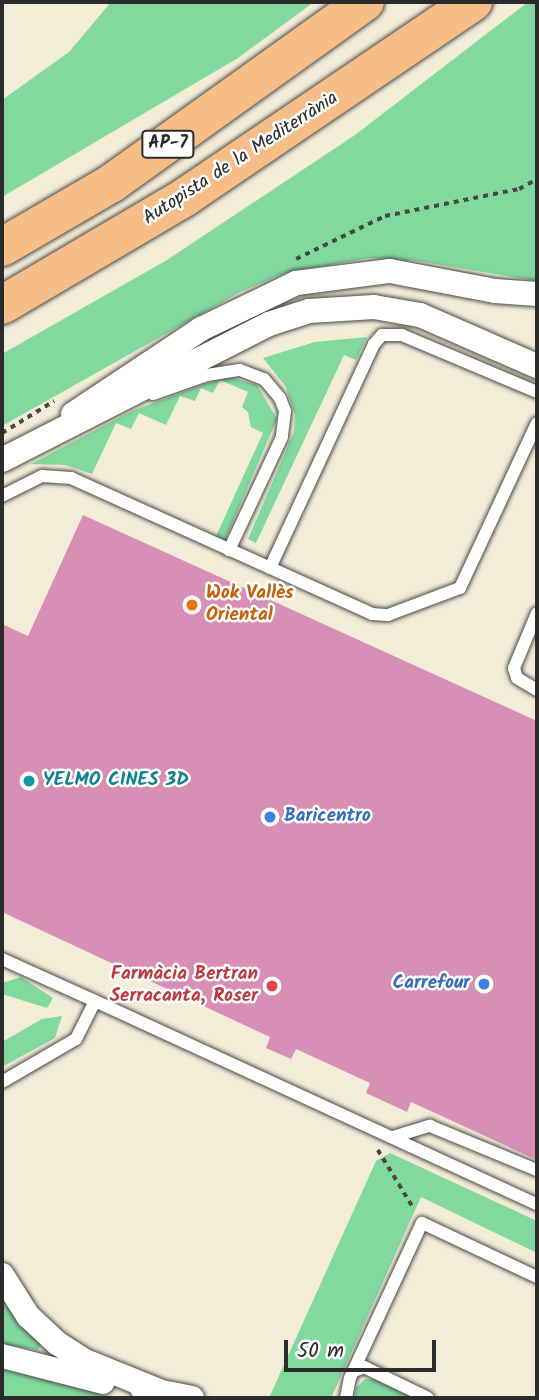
<!DOCTYPE html>
<html>
<head>
<meta charset="utf-8">
<style>
	body { margin:0 }
	#map { position:relative; width:539px; height:1400px; overflow:hidden; background:#f3edd8; font-family:Kalam,sans-serif }
	div>[style] { position:absolute }
	[style*='--x'] { left:calc(var(--x)*1px); top:calc(var(--y)*1px); width:calc(var(--w)*1px); rotate:calc(var(--a)*1deg) }
	.green>* { inset:0; background:#81d99e }
	.building>* { inset:0; background:#d88fb5 }
	.path>* { height:3.5px; margin-top:-1.75px; transform-origin:0; background:repeating-linear-gradient(90deg,#494845 0 5px,transparent 0 10px) }
	.roads { filter:drop-shadow(0 0 2px #494845) drop-shadow(0 0 2px #494845) }
	.service>* { height:12px; margin:-6px; padding:0 6px; transform-origin:6px; border-radius:6px; background:#fff }
	.minor>* { height:24px; margin:-12px; padding:0 12px; transform-origin:12px; border-radius:12px; background:#fff }
	.motorway>* { height:38px; margin:-19px; padding:0 19px; transform-origin:19px; border-radius:19px; background:#f6be86 }
	.dots>* { width:19px; height:19px; translate:-50% -50%; box-sizing:border-box; border:4px solid #fff; border-radius:50% }
	span { translate:-50% -50%; white-space:nowrap; text-align:center; line-height:1.15; -webkit-text-stroke:5px #fff; paint-order:stroke }
	.shield-label span { padding:2px 5px; background:#fff; border:2px solid; border-radius:5px; -webkit-text-stroke-width:0 }
	.shield-label { font-size:18px; color:#2b2b2b; font-weight:700 }
	.street-label { font-size:19px; color:#2b2b2b }
	.food-label { font-size:19px; color:#c56008; font-weight:700 }
	.left { translate:0 -50%; text-align:left }
	.culture-label { font-size:19px; color:#0d838f; font-weight:700 }
	.shop-label { font-size:19px; color:#366cbe; font-weight:700 }
	.right { translate:-100% -50%; text-align:right }
	.health-label { font-size:19px; color:#be3a42; font-weight:700 }
	.frame { position:absolute; inset:0; border:4px solid #2b2b2b; pointer-events:none }
	.scale { position:absolute; left:284px; top:1340px; width:152px; height:32px; box-sizing:border-box; border:4px solid #2b2b2b; border-top:0; padding-left:9px; font-size:21px; line-height:24px; white-space:nowrap; color:#2b2b2b; -webkit-text-stroke:5px #fff; paint-order:stroke }
</style>
</head>
<body>
<div id="map">
	<div class="green">
		<i style="clip-path:polygon(111px 2px,314px 2px,238px 58px,2px 197px,2px 100px,69px 52px)"></i>
		<i style="clip-path:polygon(528px 2px,537px 2px,537px 281px,418px 261px,369px 258px,285px 273px,240px 292px,2px 426px,2px 354px,167px 260px,355px 135px)"></i>
		<i style="clip-path:polygon(367px 337px,356px 360px,344px 355px,256px 543px,248px 539px,294px 432px,295px 415px,286px 387px,263px 358px,315px 342px)"></i>
		<i style="clip-path:polygon(230px 377px,257px 385px,277px 419px,225px 540px,216px 536px,263px 433px,251px 427px,248px 412px,242px 407px,248px 392px,220px 380px,213px 393px,201px 388px,195px 401px,180px 396px,166px 425px,139px 413px,131px 429px,116px 423px,92px 474px,65px 465px,31px 464px,132px 411px,205px 384px)"></i>
		<i style="clip-path:polygon(21px 977px,53px 998px,47px 1008px,2px 994px,2px 983px)"></i>
		<i style="clip-path:polygon(62px 1016px,55px 1038px,2px 1067px,2px 1042px,42px 1019px)"></i>
		<i style="clip-path:polygon(390px 1153px,537px 1221px,537px 1253px,421px 1197px,331px 1398px,269px 1398px,376px 1161px)"></i>
		<i style="clip-path:polygon(2px 1299px,42px 1343px,38px 1350px,2px 1344px)"></i>
		<i style="clip-path:polygon(2px 1369px,117px 1398px,2px 1398px)"></i>
		<i style="clip-path:polygon(365px 1379px,374px 1379px,414px 1398px,355px 1398px,356px 1388px)"></i>
	</div>
	<div class="building">
		<i style="clip-path:polygon(83px 515px,537px 721px,537px 1160px,411px 1102px,407px 1112px,366px 1093px,370px 1083px,296px 1049px,291px 1059px,266px 1048px,270px 1037px,2px 912px,2px 624px,28px 636px)"></i>
	</div>
	<div class="path">
		<i style="--x:296;--y:259;--w:99;--a:-25.8"></i>
		<i style="--x:385;--y:216;--w:137;--a:-11.4"></i>
		<i style="--x:519;--y:189;--w:21;--a:-29"></i>
		<i style="--x:2;--y:433;--w:61;--a:-31.6"></i>
		<i style="--x:378;--y:1150;--w:69;--a:58.6"></i>
	</div>
	<div class="roads">
		<div class="service">
			<i style="--x:153;--y:394;--w:57;--a:-19.4"></i>
			<i style="--x:207;--y:375;--w:33;--a:-9"></i>
			<i style="--x:240;--y:370;--w:26;--a:21"></i>
			<i style="--x:264;--y:379;--w:25;--a:50"></i>
			<i style="--x:280;--y:398;--w:14;--a:69"></i>
			<i style="--x:285;--y:411;--w:26;--a:97"></i>
			<i style="--x:282;--y:437;--w:125;--a:115.1"></i>
			<i style="--x:2;--y:496;--w:45;--a:-26.6"></i>
			<i style="--x:42;--y:476;--w:29;--a:4"></i>
			<i style="--x:71;--y:478;--w:330;--a:24.3"></i>
			<i style="--x:372;--y:614;--w:16;--a:4"></i>
			<i style="--x:388;--y:615;--w:77;--a:-20.6"></i>
			<i style="--x:460;--y:588;--w:182;--a:-65"></i>
			<i style="--x:270;--y:568;--w:247;--a:-65.1"></i>
			<i style="--x:374;--y:344;--w:12;--a:-48"></i>
			<i style="--x:382;--y:335;--w:20;--a:0"></i>
			<i style="--x:402;--y:335;--w:147;--a:22.9"></i>
			<i style="--x:537;--y:613;--w:60;--a:112.7"></i>
			<i style="--x:514;--y:668;--w:10;--a:73"></i>
			<i style="--x:517;--y:678;--w:23;--a:31"></i>
			<i style="--x:2;--y:959;--w:102;--a:24.3"></i>
			<i style="--x:2;--y:1082;--w:86;--a:-30.2"></i>
			<i style="--x:76;--y:1039;--w:42;--a:-63.4"></i>
			<i style="--x:95;--y:1001;--w:486;--a:24.7"></i>
			<i style="--x:393;--y:1137;--w:39;--a:-17"></i>
			<i style="--x:430;--y:1126;--w:116;--a:22.4"></i>
			<i style="--x:352;--y:1372;--w:13;--a:-23"></i>
			<i style="--x:364;--y:1367;--w:71;--a:25.8"></i>
			<i style="--x:346;--y:1398;--w:20;--a:-79"></i>
			<i style="--x:350;--y:1378;--w:171;--a:-65.1"></i>
			<i style="--x:422;--y:1223;--w:127;--a:25.2"></i>
		</div>
		<div class="minor">
			<i style="--x:73;--y:414;--w:154;--a:-33.6"></i>
			<i style="--x:201;--y:329;--w:106;--a:-25.8"></i>
			<i style="--x:296;--y:283;--w:95;--a:-7.3"></i>
			<i style="--x:390;--y:271;--w:107;--a:10.8"></i>
			<i style="--x:495;--y:291;--w:42;--a:4.1"></i>
			<i style="--x:2;--y:460;--w:300;--a:-27"></i>
			<i style="--x:269;--y:324;--w:42;--a:-18"></i>
			<i style="--x:309;--y:311;--w:65;--a:-3.5"></i>
			<i style="--x:374;--y:307;--w:47;--a:9.9"></i>
			<i style="--x:420;--y:315;--w:128;--a:23.6"></i>
			<i style="--x:2;--y:1275;--w:49;--a:57.6"></i>
			<i style="--x:28;--y:1316;--w:40;--a:43"></i>
			<i style="--x:57;--y:1343;--w:31;--a:33"></i>
			<i style="--x:83;--y:1360;--w:80;--a:22.1"></i>
			<i style="--x:2;--y:1356;--w:104;--a:14.4"></i>
			<i style="--x:142;--y:1388;--w:51;--a:11.3"></i>
		</div>
		<div class="motorway">
			<i style="--x:2;--y:247;--w:127;--a:-30.2"></i>
			<i style="--x:112;--y:183;--w:311;--a:-35.6"></i>
			<i style="--x:2;--y:305;--w:212;--a:-30.5"></i>
			<i style="--x:185;--y:197;--w:348;--a:-34.1"></i>
		</div>
	</div>
	<div class="dots">
		<i style="left:192px;top:605px;background:#e8710a"></i>
		<i style="left:29px;top:781px;background:#0f9aa8"></i>
		<i style="left:270px;top:817px;background:#3f7fe0"></i>
		<i style="left:484px;top:984px;background:#3f7fe0"></i>
		<i style="left:272px;top:986px;background:#e0444e"></i>
	</div>
	<div class="shield-label">
		<span style="left:168px;top:144px">AP-7</span>
	</div>
	<div class="street-label">
		<span style="left:241px;top:159px;rotate:-33deg">Autopista de la Mediterrània</span>
	</div>
	<div class="food-label">
		<span class="left" style="left:206px;top:605px">Wok Vallès<br>Oriental</span>
	</div>
	<div class="culture-label">
		<span class="left" style="left:43px;top:781px">YELMO CINES 3D</span>
	</div>
	<div class="shop-label">
		<span class="left" style="left:284px;top:817px">Baricentro</span>
		<span class="right" style="left:470px;top:984px">Carrefour</span>
	</div>
	<div class="health-label">
		<span class="right" style="left:258px;top:986px">Farmàcia Bertran<br>Serracanta, Roser</span>
	</div>
	<div class="frame"></div>
	<div class="scale">50 m</div>
</div>
</body>
</html>
